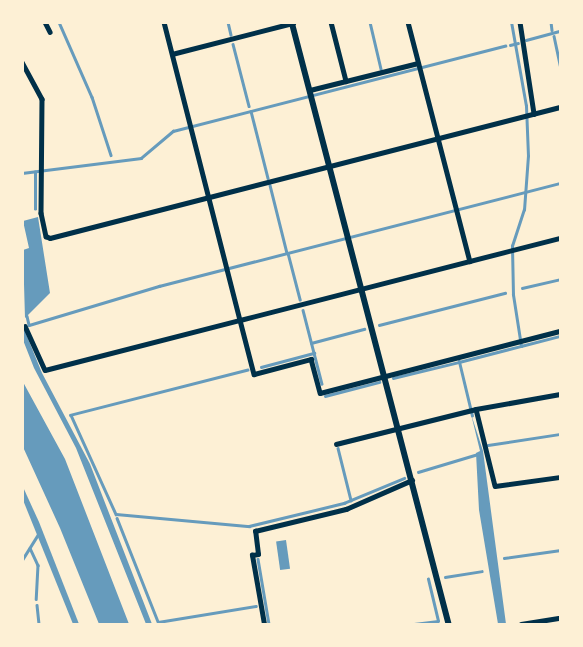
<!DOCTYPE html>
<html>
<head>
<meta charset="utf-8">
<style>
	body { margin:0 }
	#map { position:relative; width:583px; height:647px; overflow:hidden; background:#fdf0d5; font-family:Overpass,sans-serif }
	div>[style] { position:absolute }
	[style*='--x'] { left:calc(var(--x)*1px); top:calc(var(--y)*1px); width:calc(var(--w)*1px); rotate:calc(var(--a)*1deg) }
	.water>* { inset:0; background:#669bbc; transform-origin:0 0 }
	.stream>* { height:2.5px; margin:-1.25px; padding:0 1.25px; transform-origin:1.25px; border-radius:1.25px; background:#669bbc }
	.minor>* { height:4.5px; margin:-2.25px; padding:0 2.25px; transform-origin:2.25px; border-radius:2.25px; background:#003049 }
	.tertiary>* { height:5.5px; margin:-2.75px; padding:0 2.75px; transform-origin:2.75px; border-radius:2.75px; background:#003049 }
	span { translate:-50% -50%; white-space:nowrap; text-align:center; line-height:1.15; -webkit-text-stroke:5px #fdf0d5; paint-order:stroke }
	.frame { position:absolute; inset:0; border:24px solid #fdf0d5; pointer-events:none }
</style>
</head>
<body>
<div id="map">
	<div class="water">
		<i style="clip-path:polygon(38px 217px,50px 293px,25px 318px,23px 250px,29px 248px,23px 221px)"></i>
		<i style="clip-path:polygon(22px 324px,42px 373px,90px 464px,152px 624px,146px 624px,76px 448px,34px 368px,23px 340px)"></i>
		<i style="clip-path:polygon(23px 382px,65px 459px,129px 624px,99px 624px,60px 528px,23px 447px)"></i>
		<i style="clip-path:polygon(471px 414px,483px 451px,506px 624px,498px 624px,479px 510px,476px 453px,480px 451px)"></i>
		<i style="clip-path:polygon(23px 487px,39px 522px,79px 624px,73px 624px,23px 500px)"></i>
		<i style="left:286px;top:540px;width:29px;height:10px;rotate:82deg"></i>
	</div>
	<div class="stream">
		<i style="--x:59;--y:22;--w:82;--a:66.3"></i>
		<i style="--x:92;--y:97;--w:61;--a:71.9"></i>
		<i style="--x:228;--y:22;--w:13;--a:77"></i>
		<i style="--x:370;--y:22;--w:48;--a:76.8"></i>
		<i style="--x:551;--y:22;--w:8;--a:83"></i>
		<i style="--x:554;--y:36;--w:30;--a:78"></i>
		<i style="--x:526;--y:40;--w:35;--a:-15"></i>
		<i style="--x:233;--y:44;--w:64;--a:75.5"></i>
		<i style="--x:510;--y:45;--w:8;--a:-14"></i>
		<i style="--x:251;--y:111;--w:69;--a:75.8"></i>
		<i style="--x:22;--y:173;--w:120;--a:-7.2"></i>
		<i style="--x:141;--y:158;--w:42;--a:-40.2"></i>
		<i style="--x:173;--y:131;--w:343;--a:-14.4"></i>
		<i style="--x:270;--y:185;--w:70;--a:76"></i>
		<i style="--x:35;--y:209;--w:37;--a:-90"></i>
		<i style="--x:288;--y:253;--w:48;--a:75.4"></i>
		<i style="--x:522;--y:288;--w:39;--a:-13"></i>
		<i style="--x:303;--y:310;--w:76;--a:75.6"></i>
		<i style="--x:27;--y:316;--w:9;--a:77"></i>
		<i style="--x:29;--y:325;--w:136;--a:-16.7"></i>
		<i style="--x:159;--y:286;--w:414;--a:-14.4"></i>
		<i style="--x:379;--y:325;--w:130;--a:-14.3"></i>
		<i style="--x:311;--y:343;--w:55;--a:-14.8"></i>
		<i style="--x:521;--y:346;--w:40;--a:-14.4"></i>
		<i style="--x:261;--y:367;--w:55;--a:-14.8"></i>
		<i style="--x:248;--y:370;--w:183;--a:165.7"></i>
		<i style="--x:71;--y:415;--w:109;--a:65.6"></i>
		<i style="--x:116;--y:514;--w:134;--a:5.2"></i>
		<i style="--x:249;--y:526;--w:98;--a:-13.6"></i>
		<i style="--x:344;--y:503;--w:65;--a:-22.6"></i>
		<i style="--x:393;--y:378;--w:68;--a:-13.6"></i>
		<i style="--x:325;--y:396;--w:56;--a:-14.5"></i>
		<i style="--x:472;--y:416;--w:56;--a:-103.5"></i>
		<i style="--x:459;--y:362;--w:64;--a:-14.5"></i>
		<i style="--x:521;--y:346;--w:52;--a:-98.9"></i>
		<i style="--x:513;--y:295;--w:49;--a:-91.2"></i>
		<i style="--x:512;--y:246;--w:38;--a:-72"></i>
		<i style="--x:524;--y:210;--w:54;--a:-85.8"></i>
		<i style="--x:528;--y:156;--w:50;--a:-92.3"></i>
		<i style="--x:526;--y:106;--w:85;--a:-100.1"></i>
		<i style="--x:488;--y:445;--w:73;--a:-8.7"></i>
		<i style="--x:338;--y:448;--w:54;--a:76"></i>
		<i style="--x:418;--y:472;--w:63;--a:-16.7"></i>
		<i style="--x:117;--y:518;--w:114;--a:68.4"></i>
		<i style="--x:30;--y:548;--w:19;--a:65"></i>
		<i style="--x:38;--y:565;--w:34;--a:93"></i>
		<i style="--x:504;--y:558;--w:57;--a:-8.1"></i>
		<i style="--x:258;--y:559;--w:66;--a:80.4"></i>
		<i style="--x:22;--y:560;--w:34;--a:-58"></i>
		<i style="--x:445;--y:577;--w:37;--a:-9"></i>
		<i style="--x:37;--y:605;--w:19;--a:84"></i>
		<i style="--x:158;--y:622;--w:99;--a:-9.3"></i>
		<i style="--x:414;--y:624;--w:24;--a:-7"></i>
		<i style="--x:438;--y:621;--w:43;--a:-103.4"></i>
	</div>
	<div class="minor">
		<i style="--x:45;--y:22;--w:11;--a:63"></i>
		<i style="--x:164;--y:22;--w:308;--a:75.7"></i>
		<i style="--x:240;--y:320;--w:330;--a:-14.4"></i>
		<i style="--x:331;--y:22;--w:61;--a:75.7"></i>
		<i style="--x:408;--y:22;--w:247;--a:75.5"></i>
		<i style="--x:520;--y:22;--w:93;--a:81.3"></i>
		<i style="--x:172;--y:54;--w:125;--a:-14.4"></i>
		<i style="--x:22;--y:62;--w:42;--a:61.6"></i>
		<i style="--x:42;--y:99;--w:114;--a:90.5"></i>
		<i style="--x:41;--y:213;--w:24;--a:78"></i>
		<i style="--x:46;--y:236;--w:4;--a:27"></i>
		<i style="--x:50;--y:238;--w:527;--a:-14.41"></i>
		<i style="--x:310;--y:90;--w:111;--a:-14"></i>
		<i style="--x:25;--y:326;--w:48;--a:65.6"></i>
		<i style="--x:45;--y:370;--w:201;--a:-14.4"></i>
		<i style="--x:240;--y:320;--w:56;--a:75.5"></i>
		<i style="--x:254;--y:374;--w:59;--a:-14.7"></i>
		<i style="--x:311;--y:359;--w:35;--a:75"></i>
		<i style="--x:320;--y:393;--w:248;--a:-14.5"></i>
		<i style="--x:476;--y:409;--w:79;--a:76.1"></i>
		<i style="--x:495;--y:486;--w:66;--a:-7.9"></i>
		<i style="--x:336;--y:444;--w:144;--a:-14"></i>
		<i style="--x:476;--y:409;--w:85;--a:-10.1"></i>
		<i style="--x:264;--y:624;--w:70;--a:-99.9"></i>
		<i style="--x:252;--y:555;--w:6;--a:-9"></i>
		<i style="--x:258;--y:554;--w:23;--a:-97"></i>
		<i style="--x:255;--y:531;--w:94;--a:-13.6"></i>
		<i style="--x:346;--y:509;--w:72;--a:-23.7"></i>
		<i style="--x:521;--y:624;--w:39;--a:-9"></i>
	</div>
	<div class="tertiary">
		<i style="--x:292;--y:22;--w:622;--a:75.38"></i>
	</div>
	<div class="frame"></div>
</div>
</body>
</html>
